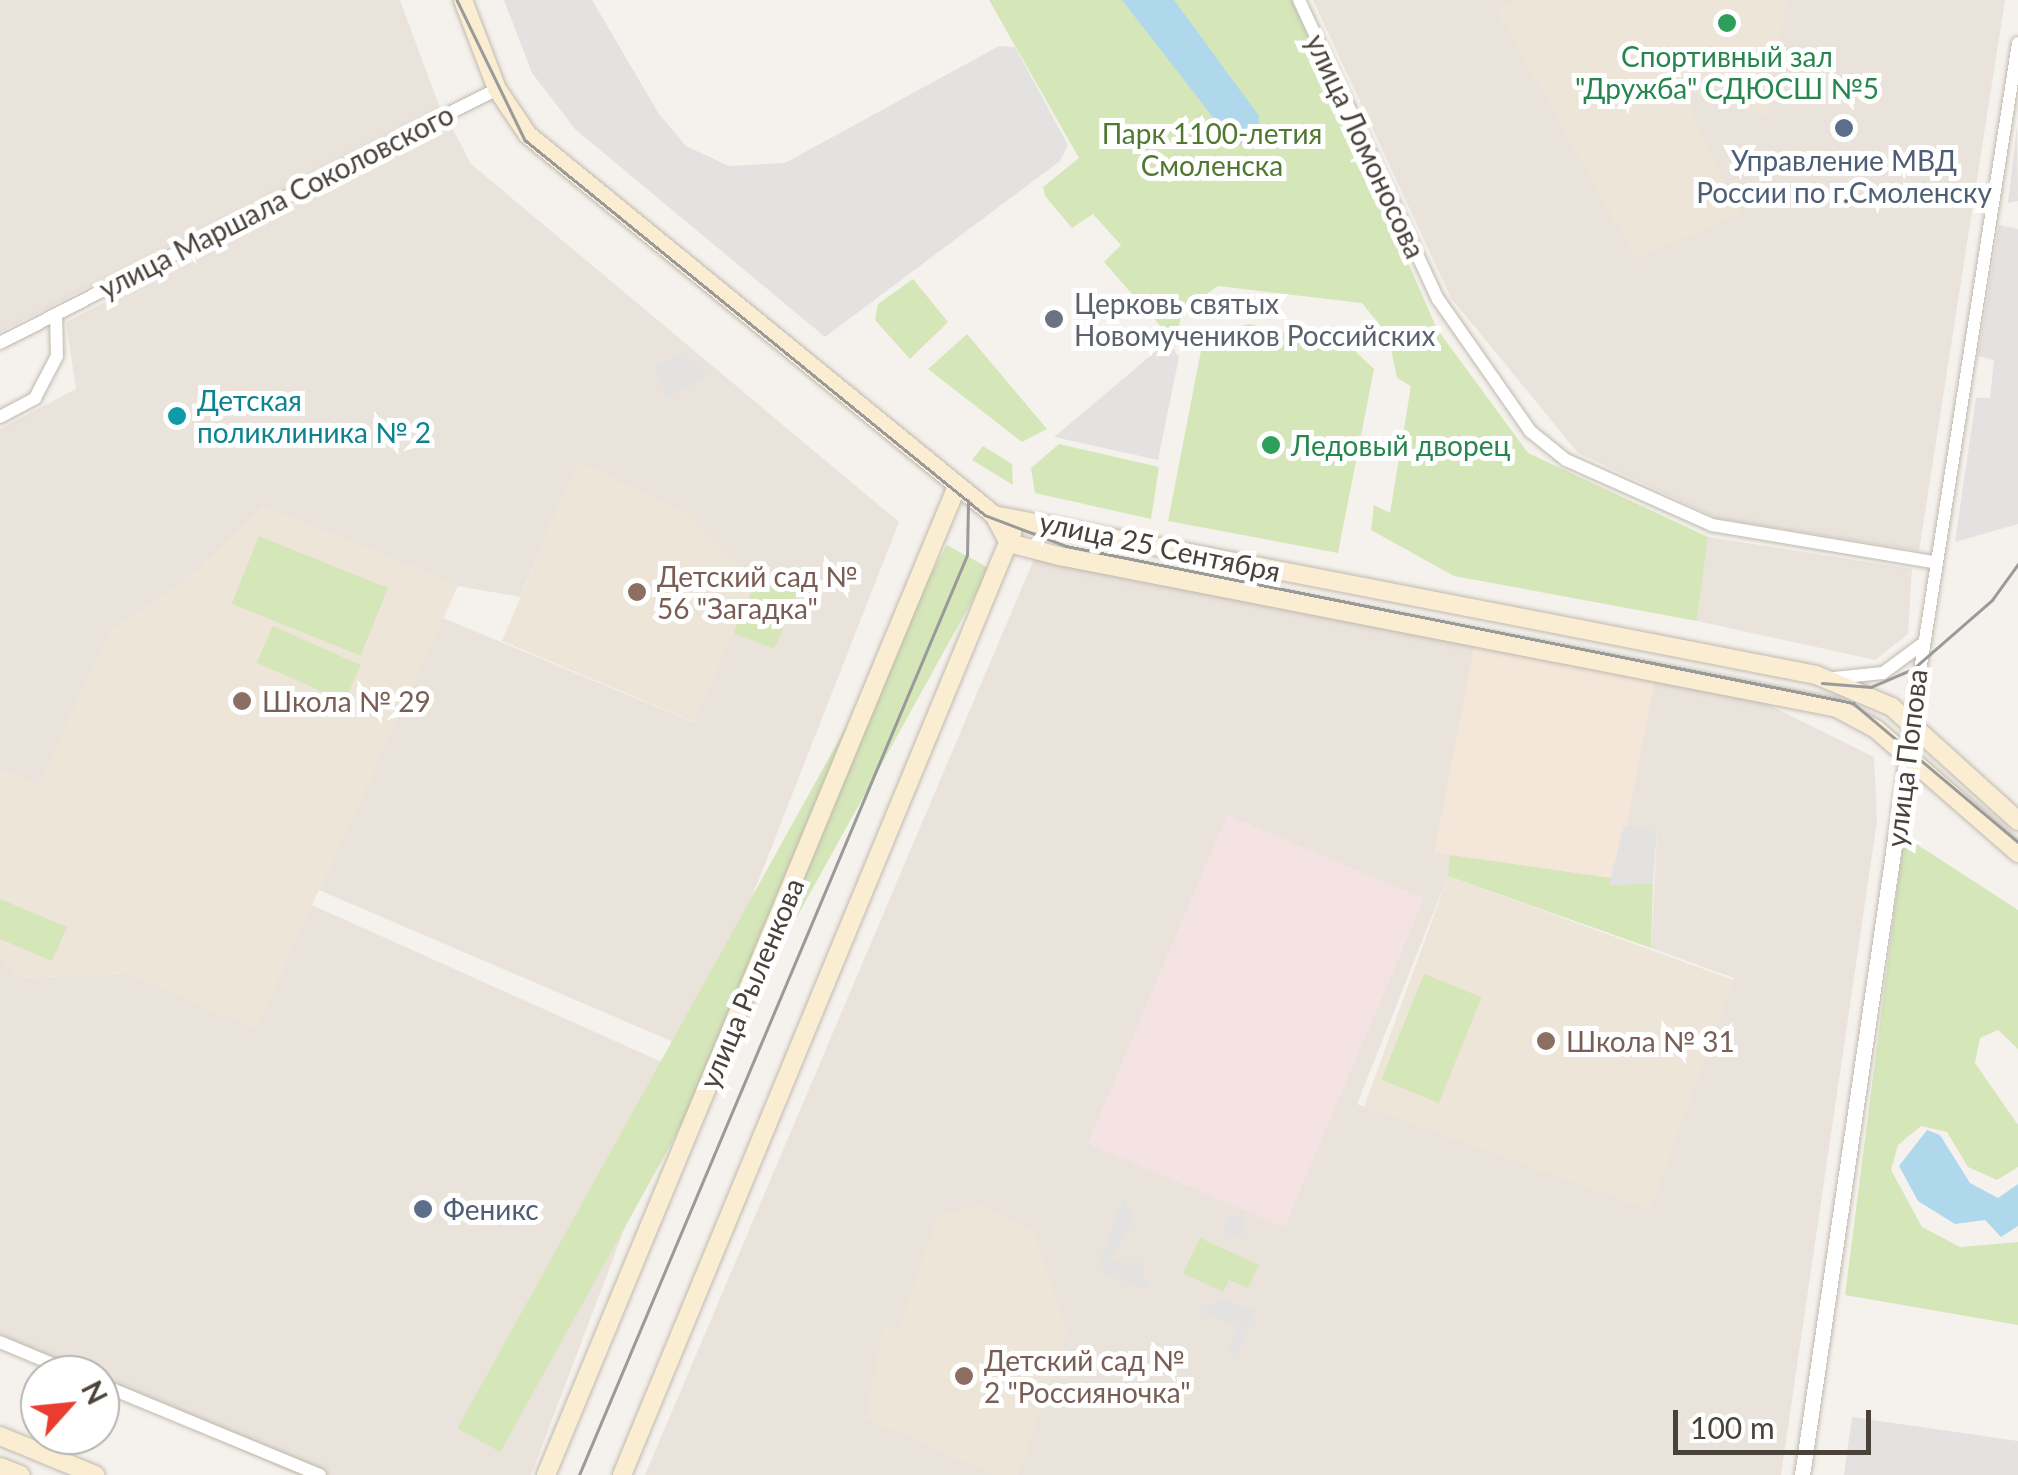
<!DOCTYPE html>
<html>
<head>
<meta charset="utf-8">
<style>
	body { margin:0 }
	#map { position:relative; width:2018px; height:1475px; overflow:hidden; background:#f5f2ed; font-family:Lato,sans-serif }
	div>[style] { position:absolute }
	[style*='--x'] { left:calc(var(--x)*1px); top:calc(var(--y)*1px); width:calc(var(--w)*1px); rotate:calc(var(--a)*1deg) }
	.residential>* { inset:0; background:#e9e3db }
	.commercial>* { inset:0; background:#f4e7da; transform-origin:0 0 }
	.education>* { inset:0; background:#ede5d8; transform-origin:0 0 }
	.medical>* { inset:0; background:#f4e3e2; transform-origin:0 0 }
	.green>* { inset:0; background:#d5e6b9; transform-origin:0 0 }
	.parking>* { inset:0; background:#e4e2e0 }
	.round { border-radius:50% }
	.water>* { inset:0; background:#afd8ec }
	.roads { filter:drop-shadow(0 0 2px #c0b9b0) drop-shadow(0 0 2px #c0b9b0) }
	.minor>* { height:12px; margin:-6px; padding:0 6px; transform-origin:6px; border-radius:6px; background:#fff }
	.tertiary>* { height:15px; margin:-7.5px; padding:0 7.5px; transform-origin:7.5px; border-radius:7.5px; background:#fff }
	.secondary>* { height:18px; margin:-9px; padding:0 9px; transform-origin:9px; border-radius:9px; background:#fbedd1 }
	.tram>* { height:2.5px; margin:-1.25px; padding:0 1.25px; transform-origin:1.25px; border-radius:1.25px; background:#9a9a9a }
	.dots>* { width:28px; height:28px; translate:-50% -50%; box-sizing:border-box; border:5px solid #fff; border-radius:50% }
	span { translate:-50% -50%; white-space:nowrap; text-align:center; line-height:1.15; -webkit-text-stroke:10px #fff; paint-order:stroke }
	.leisure-label { font-size:28px; color:#27864d }
	.left { translate:0 -50%; text-align:left }
	.park-label { font-size:28px; color:#517831 }
	.street-label { font-size:28px; color:#49423a }
	.service-label { font-size:28px; color:#4e5e75 }
	.worship-label { font-size:28px; color:#5b616d }
	.culture-label { font-size:28px; color:#0d838f }
	.education-label { font-size:28px; color:#785e54 }
	.north { position:absolute; left:20px; top:1355px; width:100px; height:100px; box-sizing:border-box; background:#fff; border:2px solid #b6b3b0; border-radius:50%; rotate:63deg; font-size:28px; font-weight:700; line-height:40px; text-align:center; color:#49423a }
	.north::after { content:''; display:block; margin:auto; width:35px; height:45px; background:#ea3c2f; clip-path:polygon(50% 0,100% 100%,50% 72%,0 100%) }
	.scale { position:absolute; left:1673px; top:1410px; width:198px; height:45px; box-sizing:border-box; border:5px solid #49423a; border-top:0; padding-left:12px; font-size:30px; line-height:35px; white-space:nowrap; color:#49423a; -webkit-text-stroke:8px #fff; paint-order:stroke }
</style>
</head>
<body>
<div id="map">
	<div class="residential">
		<i style="clip-path:polygon(0 0,400px 0,440px 108px,0 332px)"></i>
		<i style="clip-path:polygon(1313px 0,2005px 0,1919px 551px,1717px 518px,1578px 453px,1451px 298px)"></i>
		<i style="clip-path:polygon(451px 126px,471px 164px,899px 522px,692px 1050px,319px 890px,443px 618px,693px 722px,733px 633px,774px 649px,757px 589px,578px 462px,520px 597px,458px 586px,264px 507px,187px 580px,110px 632px,39px 786px,0 770px,0 429px,76px 389px,66px 322px)"></i>
		<i style="clip-path:polygon(1708px 537px,1912px 569px,1908px 634px,1875px 660px,1697px 621px)"></i>
		<i style="clip-path:polygon(1034px 559px,1475px 642px,1448px 876px,1357px 1104px,1647px 1204px,1734px 978px,1651px 948px,1657px 832px,1624px 826px,1655px 678px,1749px 695px,1874px 757px,1877px 821px,1781px 1475px,645px 1475px)"></i>
		<i style="clip-path:polygon(312px 905px,684px 1072px,531px 1475px,297px 1475px,100px 1388px,100px 1375px,71px 1375px,0 1344px,0 956px,21px 978px,129px 973px,255px 1029px)"></i>
	</div>
	<div class="commercial">
		<i style="left:1475px;top:642px;width:184px;height:214px;rotate:11deg"></i>
	</div>
	<div class="education">
		<i style="clip-path:polygon(1515px 0,1787px 0,1766px 117px,1681px 89px,1740px 214px,1636px 259px,1496px 9px)"></i>
		<i style="clip-path:polygon(578px 461px,691px 517px,754px 586px,694px 722px,502px 641px)"></i>
		<i style="clip-path:polygon(264px 507px,458px 586px,255px 1030px,129px 973px,21px 978px,0 956px,0 770px,39px 786px,110px 632px,187px 580px)"></i>
		<i style="left:1448px;top:876px;width:304px;height:245px;rotate:20deg"></i>
		<i style="clip-path:polygon(983px 1205px,1034px 1231px,1068px 1333px,1018px 1475px,994px 1475px,866px 1418px,883px 1327px,898px 1330px,938px 1215px)"></i>
	</div>
	<div class="medical">
		<i style="left:1227px;top:815px;width:214px;height:357px;rotate:23deg"></i>
	</div>
	<div class="green">
		<i style="clip-path:polygon(989px 0,1293px 0,1437px 329px,1528px 453px,1708px 537px,1697px 621px,1454px 576px,1371px 530px,1374px 505px,1390px 513px,1411px 386px,1397px 378px,1388px 335px,1362px 303px,1218px 286px,1182px 311px,1176px 344px,1104px 262px,1121px 245px,1093px 214px,1072px 228px,1045px 196px,1043px 187px,1079px 158px)"></i>
		<i style="clip-path:polygon(913px 279px,948px 322px,910px 359px,875px 320px,878px 304px)"></i>
		<i style="clip-path:polygon(1249px 324px,1352px 348px,1374px 369px,1338px 553px,1168px 521px,1204px 335px)"></i>
		<i style="clip-path:polygon(967px 334px,1047px 429px,1022px 442px,928px 369px)"></i>
		<i style="clip-path:polygon(1059px 444px,1159px 467px,1151px 519px,1035px 493px,1031px 468px)"></i>
		<i style="clip-path:polygon(983px 446px,1012px 464px,1013px 485px,972px 460px)"></i>
		<i style="left:259px;top:536px;width:139px;height:73px;rotate:22deg"></i>
		<i style="left:947px;top:545px;width:49px;height:1010px;rotate:29deg"></i>
		<i style="clip-path:polygon(754px 586px,800px 588px,774px 649px,733px 633px)"></i>
		<i style="left:273px;top:626px;width:96px;height:40px;rotate:24deg"></i>
		<i style="clip-path:polygon(1904px 836px,2018px 910px,2018px 1049px,1998px 1030px,1980px 1038px,1975px 1063px,2018px 1125px,2018px 1167px,1997px 1180px,1968px 1167px,1947px 1132px,1921px 1126px,1898px 1145px,1891px 1170px,1922px 1227px,1960px 1247px,2018px 1242px,2018px 1325px,1845px 1295px)"></i>
		<i style="clip-path:polygon(1450px 855px,1653px 884px,1651px 948px,1448px 876px)"></i>
		<i style="clip-path:polygon(0 899px,67px 927px,52px 961px,0 939px)"></i>
		<i style="left:1424px;top:974px;width:62px;height:114px;rotate:22deg"></i>
		<i style="clip-path:polygon(1200px 1238px,1259px 1265px,1248px 1288px,1229px 1280px,1223px 1292px,1183px 1273px)"></i>
	</div>
	<div class="parking">
		<i style="clip-path:polygon(504px 0,592px 0,659px 114px,686px 146px,729px 166px,785px 163px,999px 46px,1015px 47px,1068px 145px,1060px 161px,825px 337px,575px 129px,532px 73px)"></i>
		<i style="clip-path:polygon(2017px 126px,2018px 201px,2008px 203px)"></i>
		<i style="clip-path:polygon(1999px 225px,2018px 229px,2018px 524px,1955px 542px,1976px 398px,1990px 398px,1994px 360px,1978px 356px)"></i>
		<i style="clip-path:polygon(1168px 341px,1179px 357px,1158px 460px,1054px 437px)"></i>
		<i style="clip-path:polygon(681px 352px,710px 375px,668px 398px,654px 369px)"></i>
		<i style="clip-path:polygon(1624px 826px,1657px 831px,1653px 884px,1609px 885px)"></i>
		<i style="clip-path:polygon(1124px 1197px,1135px 1220px,1108px 1262px,1142px 1263px,1147px 1290px,1107px 1275px,1100px 1260px)"></i>
		<i class="round" style="left:1224px;top:1215px;width:22px;height:22px"></i>
		<i style="clip-path:polygon(1221px 1298px,1255px 1311px,1237px 1355px,1229px 1352px,1237px 1326px,1201px 1312px)"></i>
		<i style="clip-path:polygon(1852px 1417px,2018px 1441px,2018px 1475px,1844px 1475px)"></i>
	</div>
	<div class="water">
		<i style="clip-path:polygon(1122px 0,1174px 0,1259px 116px,1258px 135px,1239px 145px,1229px 138px)"></i>
		<i style="clip-path:polygon(1927px 1130px,1940px 1135px,1970px 1183px,1998px 1198px,2018px 1184px,2018px 1226px,2001px 1237px,1985px 1220px,1955px 1224px,1918px 1201px,1899px 1166px)"></i>
	</div>
	<div class="roads">
		<div class="minor">
			<i style="--x:1299;--y:0;--w:330;--a:65.1"></i>
			<i style="--x:1438;--y:299;--w:161;--a:55.1"></i>
			<i style="--x:1530;--y:431;--w:46;--a:38.9"></i>
			<i style="--x:1566;--y:460;--w:160;--a:24"></i>
			<i style="--x:1712;--y:525;--w:224;--a:9.5"></i>
			<i style="--x:0;--y:343;--w:558;--a:-27.07"></i>
			<i style="--x:0;--y:417;--w:40;--a:-28"></i>
			<i style="--x:35;--y:398;--w:47;--a:-62.4"></i>
			<i style="--x:57;--y:356;--w:41;--a:-91.4"></i>
			<i style="--x:1834;--y:678;--w:49;--a:-5.8"></i>
			<i style="--x:1883;--y:673;--w:47;--a:-36.4"></i>
			<i style="--x:1912;--y:723;--w:688;--a:-81.14"></i>
			<i style="--x:0;--y:1342;--w:86;--a:22.7"></i>
			<i style="--x:100;--y:1384;--w:238;--a:22.5"></i>
		</div>
		<div class="tertiary">
			<i style="--x:1802;--y:1475;--w:760;--a:-81.68"></i>
		</div>
		<div class="secondary">
			<i style="--x:463;--y:0;--w:95;--a:69.1"></i>
			<i style="--x:497;--y:89;--w:55;--a:56"></i>
			<i style="--x:528;--y:135;--w:601;--a:39.2"></i>
			<i style="--x:994;--y:515;--w:837;--a:11.01"></i>
			<i style="--x:1816;--y:675;--w:82;--a:22.8"></i>
			<i style="--x:1892;--y:707;--w:170;--a:42.1"></i>
			<i style="--x:994;--y:515;--w:32;--a:62"></i>
			<i style="--x:1009;--y:543;--w:52;--a:14.6"></i>
			<i style="--x:1059;--y:556;--w:793;--a:11.05"></i>
			<i style="--x:1837;--y:708;--w:44;--a:28.3"></i>
			<i style="--x:1876;--y:729;--w:189;--a:41.1"></i>
			<i style="--x:0;--y:1436;--w:103;--a:22.3"></i>
			<i style="--x:0;--y:1467;--w:22;--a:21"></i>
			<i style="--x:546;--y:1475;--w:1066;--a:-67.43"></i>
			<i style="--x:622;--y:1475;--w:1020;--a:-67.51"></i>
		</div>
	</div>
	<div class="tram">
		<i style="--x:457;--y:0;--w:156;--a:64.1"></i>
		<i style="--x:525;--y:140;--w:593;--a:39.19"></i>
		<i style="--x:985;--y:515;--w:87;--a:20.9"></i>
		<i style="--x:1066;--y:546;--w:803;--a:11.28"></i>
		<i style="--x:1853;--y:703;--w:216;--a:40.1"></i>
		<i style="--x:1822;--y:683;--w:49;--a:4.7"></i>
		<i style="--x:1871;--y:687;--w:46;--a:-23.2"></i>
		<i style="--x:1913;--y:669;--w:105;--a:-41.1"></i>
		<i style="--x:1992;--y:600;--w:44;--a:-54.2"></i>
		<i style="--x:579;--y:1475;--w:998;--a:-67.13"></i>
		<i style="--x:967;--y:555;--w:54;--a:-88.9"></i>
	</div>
	<div class="dots">
		<i style="left:1727px;top:23px;background:#2e9e5b"></i>
		<i style="left:1844px;top:128px;background:#5c6f8a"></i>
		<i style="left:1054px;top:319px;background:#6b7280"></i>
		<i style="left:177px;top:416px;background:#0f9aa8"></i>
		<i style="left:1271px;top:445px;background:#2e9e5b"></i>
		<i style="left:637px;top:592px;background:#8d6e63"></i>
		<i style="left:242px;top:701px;background:#8d6e63"></i>
		<i style="left:1546px;top:1041px;background:#8d6e63"></i>
		<i style="left:423px;top:1209px;background:#5c6f8a"></i>
		<i style="left:964px;top:1376px;background:#8d6e63"></i>
	</div>
	<div class="leisure-label">
		<span style="left:1727px;top:72px">Спортивный зал<br>"Дружба" СДЮСШ №5</span>
		<span class="left" style="left:1291px;top:445px">Ледовый дворец</span>
	</div>
	<div class="park-label">
		<span style="left:1212px;top:149px">Парк 1100-летия<br>Смоленска</span>
	</div>
	<div class="street-label">
		<span style="left:1366px;top:146px;rotate:65deg">улица Ломоносова</span>
		<span style="left:276px;top:201px;rotate:-27deg">улица Маршала Соколовского</span>
		<span style="left:1160px;top:546px;rotate:12deg">улица 25 Сентября</span>
		<span style="left:1906px;top:758px;rotate:-83deg">улица Попова</span>
		<span style="left:751px;top:983px;rotate:-67deg">улица Рыленкова</span>
	</div>
	<div class="service-label">
		<span style="left:1844px;top:176px">Управление МВД<br>России по г.Смоленску</span>
		<span class="left" style="left:443px;top:1209px">Феникс</span>
	</div>
	<div class="worship-label">
		<span class="left" style="left:1074px;top:319px">Церковь святых<br>Новомучеников Российских</span>
	</div>
	<div class="culture-label">
		<span class="left" style="left:197px;top:416px">Детская<br>поликлиника № 2</span>
	</div>
	<div class="education-label">
		<span class="left" style="left:657px;top:592px">Детский сад №<br>56 "Загадка"</span>
		<span class="left" style="left:262px;top:701px">Школа № 29</span>
		<span class="left" style="left:1566px;top:1041px">Школа № 31</span>
		<span class="left" style="left:984px;top:1376px">Детский сад №<br>2 "Россияночка"</span>
	</div>
	<div class="north">N</div>
	<div class="scale">100 m</div>
</div>
</body>
</html>
